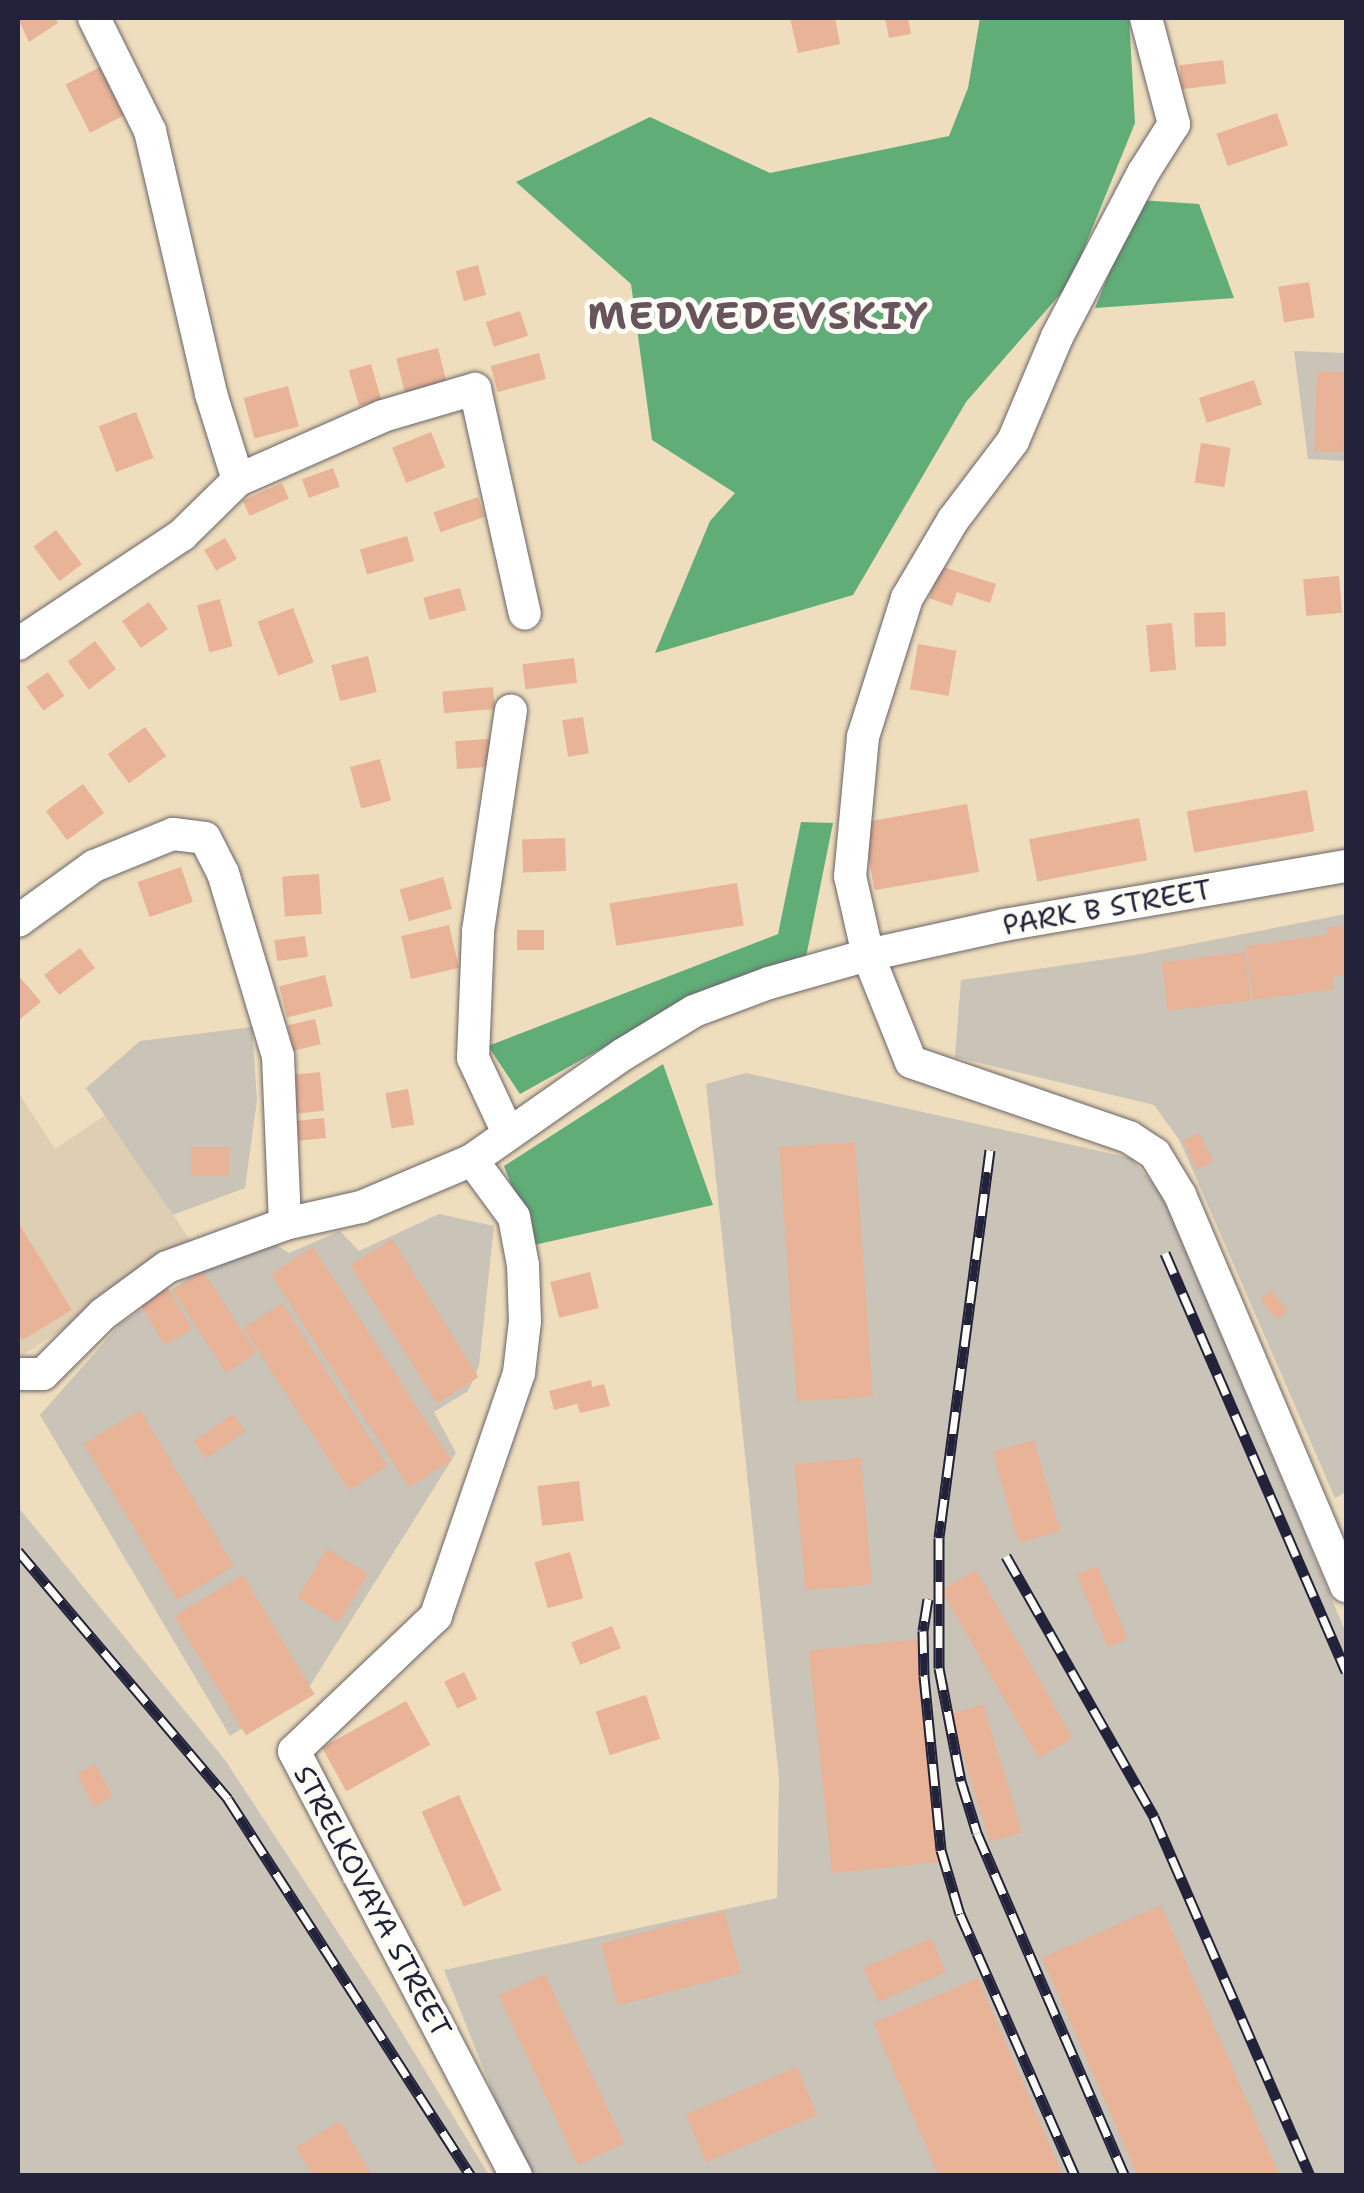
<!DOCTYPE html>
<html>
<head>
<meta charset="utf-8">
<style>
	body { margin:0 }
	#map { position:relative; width:1364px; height:2193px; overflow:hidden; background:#efdebd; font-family:"Shantell Sans",sans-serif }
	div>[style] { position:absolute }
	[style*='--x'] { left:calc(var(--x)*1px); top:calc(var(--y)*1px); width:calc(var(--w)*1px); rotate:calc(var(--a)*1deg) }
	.built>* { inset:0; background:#deceb2 }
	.industrial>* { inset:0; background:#cac3b8 }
	.forest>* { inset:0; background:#60ad78 }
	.building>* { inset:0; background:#e8b397; transform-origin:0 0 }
	.roads { filter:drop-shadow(0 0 2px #6a6468) drop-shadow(0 0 2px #6a6468) }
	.minor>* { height:32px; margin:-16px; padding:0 16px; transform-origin:16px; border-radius:16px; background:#fff }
	.rail>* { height:11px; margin-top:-5.5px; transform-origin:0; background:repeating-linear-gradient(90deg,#fdfcf7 0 22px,#22223b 0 44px); box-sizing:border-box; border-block:2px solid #22223b }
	span { translate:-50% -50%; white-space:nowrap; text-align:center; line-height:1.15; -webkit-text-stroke:10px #fdfcf7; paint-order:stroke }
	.street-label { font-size:28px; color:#22223b }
	.district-label { font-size:38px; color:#67555b; font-weight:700; letter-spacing:2.5px }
	.frame { position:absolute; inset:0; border:20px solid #22223b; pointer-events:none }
</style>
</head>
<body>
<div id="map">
	<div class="built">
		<i style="clip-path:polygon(18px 1092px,55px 1149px,107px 1114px,193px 1245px,18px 1358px)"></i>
	</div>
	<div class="industrial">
		<i style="clip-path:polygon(1294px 351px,1346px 353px,1346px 461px,1308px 459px)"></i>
		<i style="clip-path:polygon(1346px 914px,1346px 1492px,1335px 1498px,1180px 1141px,1154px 1105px,955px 1057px,961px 980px,1135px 955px)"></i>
		<i style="clip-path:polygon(252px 1027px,257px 1100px,245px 1188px,173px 1215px,86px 1088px,140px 1041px)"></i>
		<i style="clip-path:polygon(746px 1073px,1131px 1158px,1163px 1196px,1346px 1633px,1346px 2175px,526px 2175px,444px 1970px,777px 1898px,779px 1778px,706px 1084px)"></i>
		<i style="clip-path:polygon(439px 1214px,494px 1226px,479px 1366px,468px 1391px,434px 1412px,456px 1453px,308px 1689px,230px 1736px,40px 1415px,120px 1324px,193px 1275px,270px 1241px,289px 1253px,340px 1231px,359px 1251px)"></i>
		<i style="clip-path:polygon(18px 1507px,225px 1760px,379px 1995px,489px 2175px,18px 2175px)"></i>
	</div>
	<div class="forest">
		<i style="clip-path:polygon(980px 18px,1129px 18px,1135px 123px,1070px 283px,966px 402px,853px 595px,655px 653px,710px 521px,735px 493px,652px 440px,631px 284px,516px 182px,650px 117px,770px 173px,949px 136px,968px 88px)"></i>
		<i style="clip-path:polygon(1139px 200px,1199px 204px,1234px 298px,1095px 308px)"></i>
		<i style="clip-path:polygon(801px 822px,833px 823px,806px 957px,671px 1010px,520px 1094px,488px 1046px,778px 934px)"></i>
		<i style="clip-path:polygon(663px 1064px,713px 1205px,534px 1245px,504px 1166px)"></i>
	</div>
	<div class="building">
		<i style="clip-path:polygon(18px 18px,55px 18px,58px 23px,29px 42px)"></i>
		<i style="clip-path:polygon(790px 18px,835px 18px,840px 44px,798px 53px)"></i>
		<i style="clip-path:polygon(885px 18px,908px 18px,911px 34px,889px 38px)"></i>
		<i style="left:1223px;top:60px;width:24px;height:44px;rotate:83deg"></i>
		<i style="left:102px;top:66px;width:54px;height:41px;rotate:63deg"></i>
		<i style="left:1277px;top:113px;width:34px;height:64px;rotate:71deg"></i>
		<i style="left:478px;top:265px;width:31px;height:23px;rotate:75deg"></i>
		<i style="left:1309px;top:282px;width:36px;height:31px;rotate:81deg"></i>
		<i style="left:520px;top:311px;width:26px;height:36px;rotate:72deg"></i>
		<i style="left:438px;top:348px;width:36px;height:43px;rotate:76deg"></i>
		<i style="left:539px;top:353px;width:27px;height:50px;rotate:75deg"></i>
		<i style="left:371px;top:364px;width:37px;height:23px;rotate:74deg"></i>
		<i style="left:1317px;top:371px;width:29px;height:80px;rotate:2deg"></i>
		<i style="left:1254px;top:380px;width:26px;height:58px;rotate:72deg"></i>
		<i style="left:288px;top:386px;width:42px;height:46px;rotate:75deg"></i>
		<i style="left:136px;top:412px;width:49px;height:40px;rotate:69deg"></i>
		<i style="left:431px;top:432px;width:38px;height:42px;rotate:68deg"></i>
		<i style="left:1201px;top:443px;width:30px;height:40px;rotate:9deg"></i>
		<i style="left:333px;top:468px;width:20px;height:33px;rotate:70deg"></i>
		<i style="left:282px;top:483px;width:17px;height:43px;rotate:66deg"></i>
		<i style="left:478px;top:497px;width:21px;height:47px;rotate:71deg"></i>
		<i style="left:56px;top:530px;width:43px;height:28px;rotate:53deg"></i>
		<i style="left:407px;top:536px;width:26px;height:49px;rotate:74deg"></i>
		<i style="left:225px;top:538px;width:24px;height:24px;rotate:60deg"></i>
		<i style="clip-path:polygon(940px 566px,996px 584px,990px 603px,957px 592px,952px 606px,929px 598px)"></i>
		<i style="left:1339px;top:576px;width:37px;height:36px;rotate:85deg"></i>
		<i style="left:460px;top:588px;width:23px;height:38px;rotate:75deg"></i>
		<i style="left:220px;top:599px;width:49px;height:24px;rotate:75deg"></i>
		<i style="left:149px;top:602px;width:33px;height:33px;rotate:55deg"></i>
		<i style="left:293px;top:608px;width:58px;height:38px;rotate:69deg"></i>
		<i style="left:1225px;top:612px;width:34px;height:31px;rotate:88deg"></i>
		<i style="left:1172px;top:623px;width:47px;height:26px;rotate:85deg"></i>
		<i style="left:95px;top:641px;width:35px;height:34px;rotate:53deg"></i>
		<i style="left:918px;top:644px;width:39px;height:46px;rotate:10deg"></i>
		<i style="left:368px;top:656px;width:37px;height:38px;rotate:76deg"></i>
		<i style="left:574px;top:658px;width:25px;height:52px;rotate:83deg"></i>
		<i style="left:48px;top:672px;width:29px;height:26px;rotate:55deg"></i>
		<i style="left:493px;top:687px;width:22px;height:51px;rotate:85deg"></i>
		<i style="left:583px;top:717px;width:37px;height:21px;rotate:81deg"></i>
		<i style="left:145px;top:727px;width:36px;height:46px;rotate:54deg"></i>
		<i style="left:500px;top:738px;width:28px;height:45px;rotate:86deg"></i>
		<i style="left:380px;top:759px;width:43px;height:31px;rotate:75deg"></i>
		<i style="left:83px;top:784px;width:36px;height:46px;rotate:54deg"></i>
		<i style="left:1307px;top:790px;width:42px;height:122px;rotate:80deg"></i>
		<i style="left:967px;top:804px;width:69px;height:106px;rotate:80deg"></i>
		<i style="left:1139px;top:818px;width:43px;height:112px;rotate:79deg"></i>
		<i style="left:565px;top:838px;width:33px;height:43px;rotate:88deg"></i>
		<i style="left:181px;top:867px;width:37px;height:46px;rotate:71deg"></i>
		<i style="left:319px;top:874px;width:40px;height:37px;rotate:86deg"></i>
		<i style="left:443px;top:877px;width:33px;height:45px;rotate:74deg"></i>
		<i style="left:737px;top:883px;width:43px;height:129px;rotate:81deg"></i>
		<i style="left:449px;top:925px;width:44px;height:49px;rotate:77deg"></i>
		<i style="clip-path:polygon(1346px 925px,1346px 975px,1332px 977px,1334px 989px,1253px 1000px,1246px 946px,1328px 935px,1327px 927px)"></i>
		<i style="left:517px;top:930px;width:27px;height:20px"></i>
		<i style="left:305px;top:936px;width:21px;height:31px;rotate:82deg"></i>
		<i style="left:80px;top:948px;width:25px;height:45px;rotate:53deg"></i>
		<i style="left:1245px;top:952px;width:49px;height:84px;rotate:83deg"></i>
		<i style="clip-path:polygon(18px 975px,41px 1002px,19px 1020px,18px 1018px)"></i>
		<i style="left:325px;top:975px;width:32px;height:47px;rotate:76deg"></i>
		<i style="left:315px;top:1019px;width:26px;height:28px;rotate:77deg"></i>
		<i style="left:320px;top:1072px;width:39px;height:28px;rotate:84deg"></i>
		<i style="left:408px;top:1089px;width:36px;height:23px;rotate:80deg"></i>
		<i style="left:324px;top:1118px;width:20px;height:28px;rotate:84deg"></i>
		<i style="left:1199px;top:1133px;width:32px;height:18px;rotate:64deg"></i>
		<i style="left:855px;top:1142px;width:255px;height:76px;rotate:86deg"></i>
		<i style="left:191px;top:1147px;width:38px;height:29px"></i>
		<i style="clip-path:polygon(18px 1222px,72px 1310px,22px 1340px,18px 1332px)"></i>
		<i style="left:392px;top:1239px;width:163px;height:49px;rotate:58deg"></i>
		<i style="left:313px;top:1247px;width:254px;height:50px;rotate:57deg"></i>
		<i style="left:203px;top:1271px;width:98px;height:36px;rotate:57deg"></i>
		<i style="left:590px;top:1272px;width:37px;height:41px;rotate:76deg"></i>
		<i style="left:166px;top:1285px;width:51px;height:32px;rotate:59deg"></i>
		<i style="left:1271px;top:1290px;width:27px;height:14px;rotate:51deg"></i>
		<i style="left:282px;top:1303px;width:194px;height:46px;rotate:57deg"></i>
		<i style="clip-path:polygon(591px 1380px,592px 1387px,604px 1384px,610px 1406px,580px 1413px,577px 1404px,554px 1410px,549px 1391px)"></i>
		<i style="left:140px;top:1410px;width:182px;height:66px;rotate:59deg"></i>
		<i style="left:233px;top:1414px;width:21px;height:48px;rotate:55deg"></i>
		<i style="left:1034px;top:1440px;width:95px;height:43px;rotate:74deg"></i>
		<i style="left:861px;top:1458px;width:127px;height:67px;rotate:85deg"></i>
		<i style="left:579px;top:1481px;width:40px;height:42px;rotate:83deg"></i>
		<i style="left:327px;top:1549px;width:48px;height:57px;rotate:31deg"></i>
		<i style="left:570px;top:1552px;width:48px;height:37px;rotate:74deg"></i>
		<i style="left:1097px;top:1566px;width:79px;height:22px;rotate:67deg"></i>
		<i style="left:976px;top:1570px;width:194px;height:40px;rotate:60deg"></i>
		<i style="left:243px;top:1575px;width:139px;height:80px;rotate:59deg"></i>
		<i style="left:612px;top:1626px;width:24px;height:44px;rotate:68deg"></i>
		<i style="left:918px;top:1639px;width:224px;height:110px;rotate:84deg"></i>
		<i style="left:464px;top:1672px;width:30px;height:22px;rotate:64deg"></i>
		<i style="left:646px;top:1695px;width:46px;height:53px;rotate:72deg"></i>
		<i style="left:406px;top:1701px;width:50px;height:96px;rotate:61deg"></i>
		<i style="left:983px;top:1704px;width:134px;height:34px;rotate:73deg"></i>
		<i style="left:95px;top:1764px;width:37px;height:21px;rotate:61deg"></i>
		<i style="left:459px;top:1795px;width:104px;height:41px;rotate:66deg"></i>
		<i style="clip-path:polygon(1161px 1905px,1280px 2176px,1138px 2176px,1042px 1958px)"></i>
		<i style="left:724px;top:1911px;width:64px;height:127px;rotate:75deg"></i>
		<i style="left:931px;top:1938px;width:37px;height:74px;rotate:66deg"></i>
		<i style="left:545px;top:1974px;width:187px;height:51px;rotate:65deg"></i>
		<i style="clip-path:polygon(978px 1978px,1063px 2176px,939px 2176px,873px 2023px)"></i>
		<i style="left:797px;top:2067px;width:52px;height:121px;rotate:67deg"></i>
		<i style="clip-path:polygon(340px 2121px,372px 2176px,313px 2176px,296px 2147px)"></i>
	</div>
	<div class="roads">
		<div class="minor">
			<i style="--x:94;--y:18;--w:126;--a:63.6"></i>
			<i style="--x:150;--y:131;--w:270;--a:76.9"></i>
			<i style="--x:211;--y:394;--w:90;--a:72.6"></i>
			<i style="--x:1146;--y:18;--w:110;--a:75.2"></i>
			<i style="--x:1174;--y:124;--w:58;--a:122.3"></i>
			<i style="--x:1143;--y:173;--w:185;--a:117.7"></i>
			<i style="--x:1057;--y:337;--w:113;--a:112.9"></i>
			<i style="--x:1013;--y:441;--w:99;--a:127.2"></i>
			<i style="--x:953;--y:520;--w:91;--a:120.5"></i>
			<i style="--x:907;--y:598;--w:146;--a:107.6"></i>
			<i style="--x:863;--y:737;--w:140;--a:95.3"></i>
			<i style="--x:850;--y:876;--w:81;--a:77.2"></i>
			<i style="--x:868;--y:955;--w:115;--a:68.1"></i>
			<i style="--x:911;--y:1062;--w:231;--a:19"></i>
			<i style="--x:1129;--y:1137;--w:31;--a:33"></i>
			<i style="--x:1155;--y:1154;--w:48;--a:58.6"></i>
			<i style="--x:1180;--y:1195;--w:425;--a:67"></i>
			<i style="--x:18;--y:644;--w:197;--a:-33.6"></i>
			<i style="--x:182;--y:535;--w:78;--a:-44.5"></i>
			<i style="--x:238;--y:480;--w:158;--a:-23.8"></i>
			<i style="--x:383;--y:416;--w:96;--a:-16.4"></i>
			<i style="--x:475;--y:389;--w:230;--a:77.5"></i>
			<i style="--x:18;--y:921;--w:94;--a:-35.9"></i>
			<i style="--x:94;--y:866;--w:85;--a:-22.1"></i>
			<i style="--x:173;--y:834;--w:32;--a:7"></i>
			<i style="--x:205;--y:838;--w:39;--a:63"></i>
			<i style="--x:223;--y:873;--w:191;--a:73.3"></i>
			<i style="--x:278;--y:1056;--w:168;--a:87.6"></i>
			<i style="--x:508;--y:1133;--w:83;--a:-115"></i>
			<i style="--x:473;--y:1058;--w:127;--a:-87.7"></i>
			<i style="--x:478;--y:931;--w:223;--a:-81.5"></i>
			<i style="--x:472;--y:1160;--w:71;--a:53.6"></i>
			<i style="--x:514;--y:1217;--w:49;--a:79.4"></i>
			<i style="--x:523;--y:1265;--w:56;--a:88"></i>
			<i style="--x:525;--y:1321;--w:52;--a:96.6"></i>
			<i style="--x:519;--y:1373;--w:257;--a:108.9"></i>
			<i style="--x:436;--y:1616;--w:196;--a:136.4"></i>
			<i style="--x:294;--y:1751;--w:479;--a:62.4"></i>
			<i style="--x:18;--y:1374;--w:25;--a:0"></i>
			<i style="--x:43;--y:1374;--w:85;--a:-45"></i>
			<i style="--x:103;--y:1314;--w:79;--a:-36.3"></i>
			<i style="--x:167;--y:1267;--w:126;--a:-20"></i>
			<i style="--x:285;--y:1224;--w:78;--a:-12.6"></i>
			<i style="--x:361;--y:1207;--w:121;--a:-22.9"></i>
			<i style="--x:472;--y:1160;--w:183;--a:-35"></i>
			<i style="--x:622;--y:1055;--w:84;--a:-31.4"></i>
			<i style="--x:694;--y:1011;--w:80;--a:-20.5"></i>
			<i style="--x:769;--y:983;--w:103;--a:-15.8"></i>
			<i style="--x:868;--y:955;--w:139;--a:-12.4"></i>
			<i style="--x:1004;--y:925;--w:347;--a:-9.8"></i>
		</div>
	</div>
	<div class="rail">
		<i style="--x:990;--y:1150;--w:391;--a:97.5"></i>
		<i style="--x:939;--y:1538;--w:130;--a:90"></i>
		<i style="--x:939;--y:1668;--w:115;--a:79"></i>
		<i style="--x:961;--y:1781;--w:54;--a:72.9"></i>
		<i style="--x:977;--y:1833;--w:374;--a:66.7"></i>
		<i style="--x:1165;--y:1253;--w:456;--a:66.6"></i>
		<i style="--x:18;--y:1551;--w:325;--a:49.7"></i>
		<i style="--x:228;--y:1799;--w:449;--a:57.2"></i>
		<i style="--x:1006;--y:1556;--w:300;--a:60.4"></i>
		<i style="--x:1154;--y:1817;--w:391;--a:66.5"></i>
		<i style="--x:928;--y:1599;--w:32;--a:99"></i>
		<i style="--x:923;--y:1631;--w:45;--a:88.7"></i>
		<i style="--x:924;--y:1676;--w:175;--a:84.4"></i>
		<i style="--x:941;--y:1850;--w:67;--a:73.5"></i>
		<i style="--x:960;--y:1914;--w:286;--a:66.3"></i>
	</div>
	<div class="street-label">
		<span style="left:1107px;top:907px;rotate:-10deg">PARK B STREET</span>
		<span style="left:373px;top:1901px;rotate:62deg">STRELKOVAYA STREET</span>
	</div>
	<div class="district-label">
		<span style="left:759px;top:316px">MEDVEDEVSKIY</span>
	</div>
	<div class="frame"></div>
</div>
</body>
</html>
